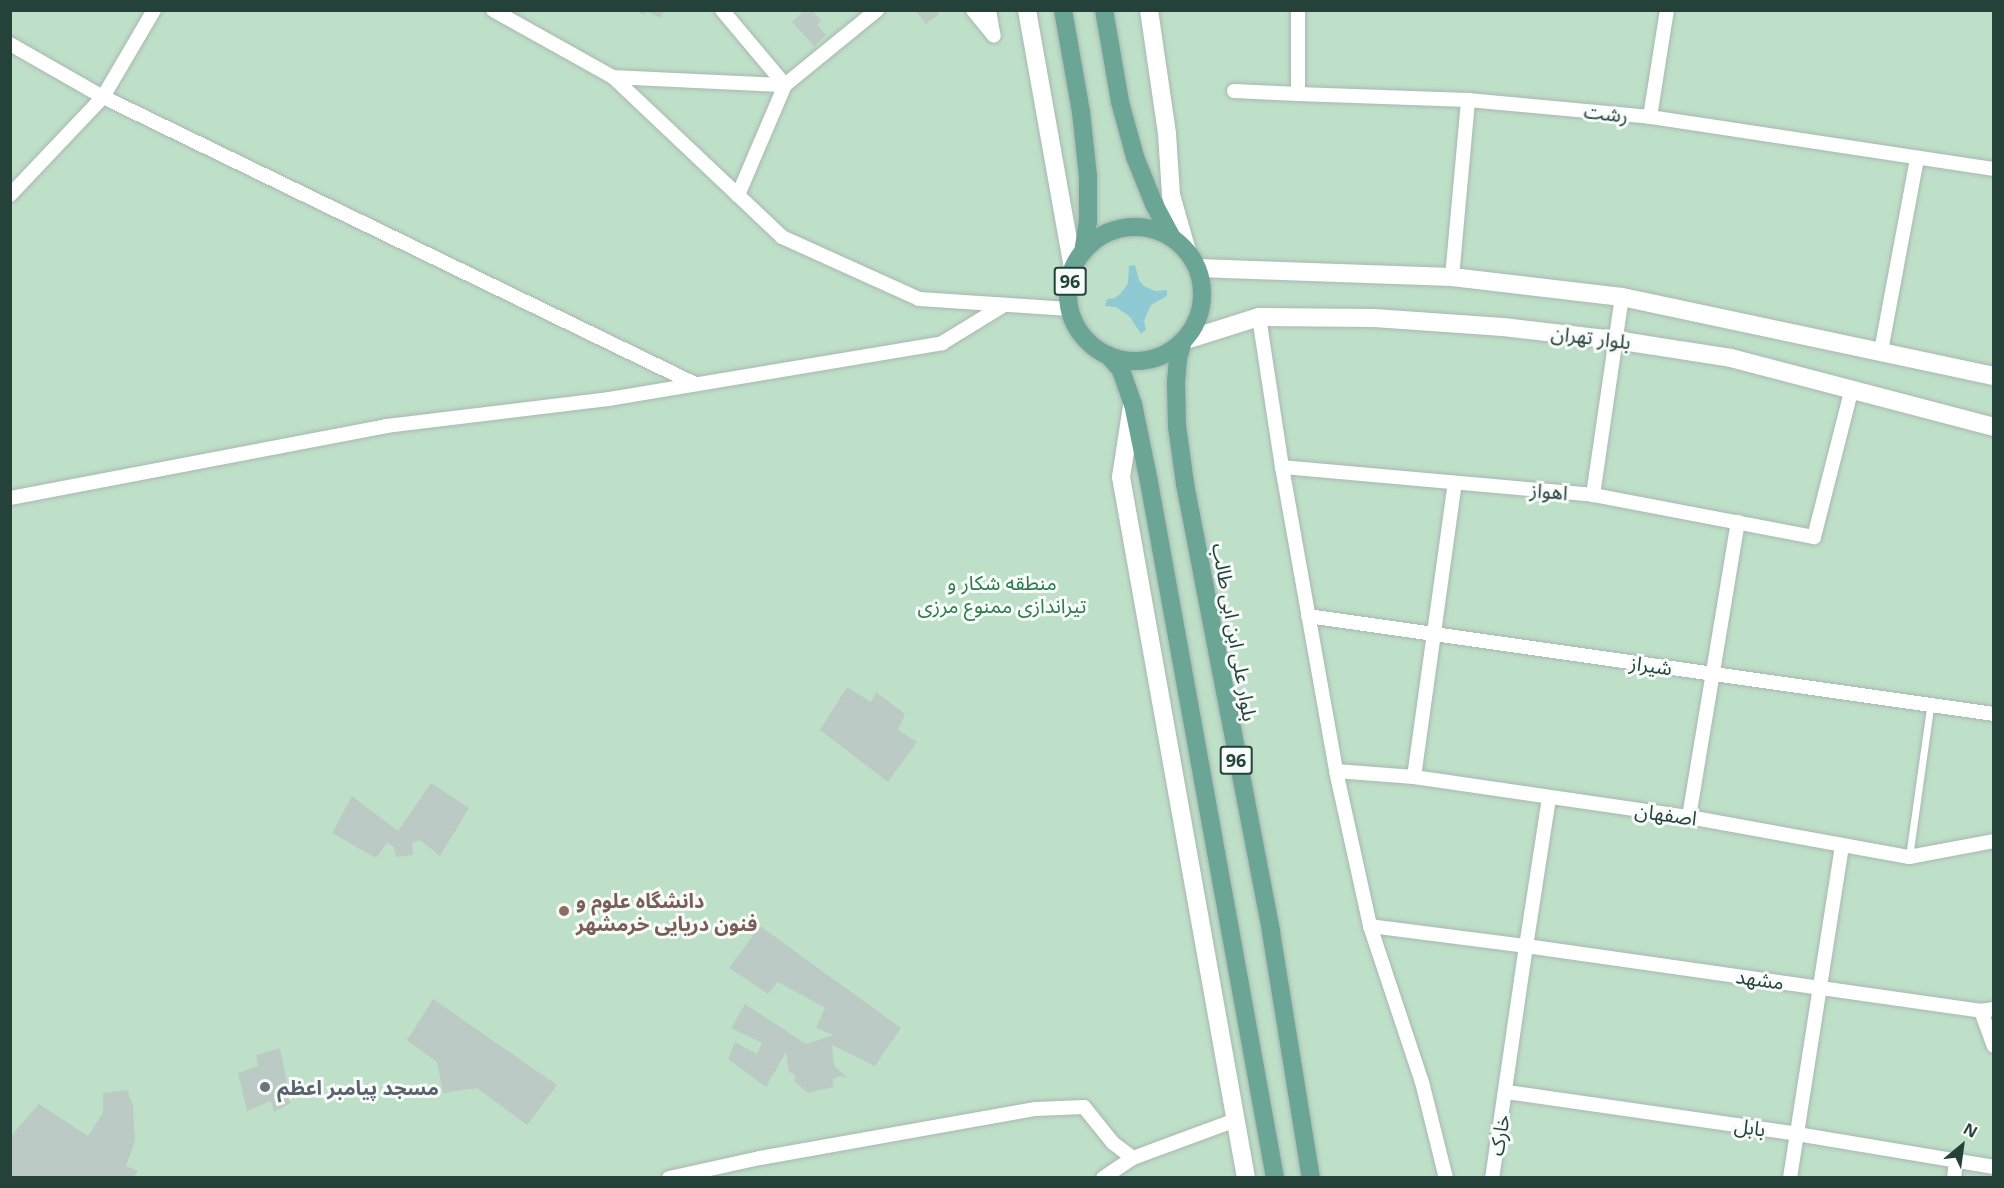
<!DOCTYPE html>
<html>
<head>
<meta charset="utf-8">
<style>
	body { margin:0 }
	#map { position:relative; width:2004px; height:1188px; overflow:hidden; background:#e6efeb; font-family:"Open Sans","Noto Sans Arabic",sans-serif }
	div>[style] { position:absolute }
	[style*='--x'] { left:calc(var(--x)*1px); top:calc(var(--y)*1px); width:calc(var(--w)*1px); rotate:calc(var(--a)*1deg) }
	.green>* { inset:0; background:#bfe0c8; transform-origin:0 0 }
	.water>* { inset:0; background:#8ec9d4 }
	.building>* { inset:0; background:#bbcac4 }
	.roads { filter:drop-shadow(0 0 2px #a8b8b2) drop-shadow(0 0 2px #a8b8b2) }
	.lane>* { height:7px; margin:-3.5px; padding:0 3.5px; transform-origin:3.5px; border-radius:3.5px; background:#fff }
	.street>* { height:14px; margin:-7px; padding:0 7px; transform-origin:7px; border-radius:7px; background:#fff }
	.secondary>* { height:18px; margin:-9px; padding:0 9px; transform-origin:9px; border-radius:9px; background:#fff }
	.primary>* { height:18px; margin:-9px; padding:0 9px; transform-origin:9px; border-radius:9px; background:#6aa596 }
	.primary>.ring { margin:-9px; padding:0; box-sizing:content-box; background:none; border:18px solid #6aa596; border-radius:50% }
	.dots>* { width:16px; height:16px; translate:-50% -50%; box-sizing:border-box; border:3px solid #f7fbf9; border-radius:50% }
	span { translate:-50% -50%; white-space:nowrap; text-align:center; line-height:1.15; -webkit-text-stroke:6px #f7fbf9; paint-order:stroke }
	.shield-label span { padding:2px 4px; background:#f7fbf9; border:2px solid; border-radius:4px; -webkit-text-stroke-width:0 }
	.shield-label { font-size:18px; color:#24423a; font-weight:700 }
	.street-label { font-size:20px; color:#24423a }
	.park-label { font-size:20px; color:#2d7a4b }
	.education-label { font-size:20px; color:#785e54; font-weight:700 }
	.left { translate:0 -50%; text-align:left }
	.worship-label { font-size:20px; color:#5b616d; font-weight:700 }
	.frame { position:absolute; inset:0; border:12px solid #24423a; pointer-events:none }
	.north { position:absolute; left:1932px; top:1116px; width:60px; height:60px; -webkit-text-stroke:4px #f7fbf9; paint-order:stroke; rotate:29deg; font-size:16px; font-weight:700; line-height:24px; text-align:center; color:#24423a }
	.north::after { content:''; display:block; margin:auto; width:21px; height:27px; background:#24423a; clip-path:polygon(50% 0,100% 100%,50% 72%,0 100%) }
</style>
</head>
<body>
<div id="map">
	<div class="green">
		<i style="left:10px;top:11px;width:1983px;height:1166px"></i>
	</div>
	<div class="water">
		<i style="clip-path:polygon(1135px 265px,1139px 280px,1144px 286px,1155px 291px,1167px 290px,1167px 296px,1151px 305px,1144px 321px,1146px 329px,1141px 334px,1130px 317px,1116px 307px,1105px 306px,1107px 299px,1115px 298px,1122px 292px,1128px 283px,1129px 266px)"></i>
	</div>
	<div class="building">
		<i style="clip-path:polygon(635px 10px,665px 10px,660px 18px,646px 11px,644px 15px)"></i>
		<i style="clip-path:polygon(805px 10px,808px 13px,812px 10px,821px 21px,817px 25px,826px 35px,814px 46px,792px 22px)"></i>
		<i style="clip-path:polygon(915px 10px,936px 10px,939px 14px,926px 24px)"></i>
		<i style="clip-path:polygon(847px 687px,871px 702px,876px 692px,905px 714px,898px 730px,917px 742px,888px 782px,820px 730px)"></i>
		<i style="clip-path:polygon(431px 783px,469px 808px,440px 856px,420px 840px,412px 843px,413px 855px,396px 857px,394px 847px,387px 843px,376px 858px,332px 833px,352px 796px,398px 831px)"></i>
		<i style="clip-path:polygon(760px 926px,901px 1028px,875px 1066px,832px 1045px,834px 1066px,848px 1078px,840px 1076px,832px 1080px,834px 1087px,808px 1093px,794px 1081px,796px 1075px,789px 1072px,786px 1052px,766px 1087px,728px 1059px,735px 1042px,757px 1054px,762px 1043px,731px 1028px,745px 1004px,806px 1044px,833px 1035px,816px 1028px,825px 1008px,778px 982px,768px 994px,729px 968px)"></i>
		<i style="clip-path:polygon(433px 999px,557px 1085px,527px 1125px,477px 1088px,443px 1093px,437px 1062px,407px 1040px)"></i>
		<i style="clip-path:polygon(280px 1048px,291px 1103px,274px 1112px,271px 1101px,247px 1111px,238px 1073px,258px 1066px,256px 1055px)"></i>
		<i style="clip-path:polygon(127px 1090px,133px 1106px,135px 1141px,126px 1166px,138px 1171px,133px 1178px,10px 1178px,10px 1137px,39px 1104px,88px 1136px,103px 1113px,103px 1093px)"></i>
	</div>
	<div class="roads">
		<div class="lane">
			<i style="--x:1909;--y:857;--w:151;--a:-82"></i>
		</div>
		<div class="street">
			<i style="--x:493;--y:10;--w:137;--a:29.2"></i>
			<i style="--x:613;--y:77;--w:233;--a:43.4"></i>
			<i style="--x:782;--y:237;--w:150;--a:24.3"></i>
			<i style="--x:919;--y:299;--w:151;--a:3.8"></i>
			<i style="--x:722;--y:10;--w:98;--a:50"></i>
			<i style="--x:785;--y:85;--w:119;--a:-39.2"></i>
			<i style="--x:973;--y:10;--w:33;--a:51"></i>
			<i style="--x:989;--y:10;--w:23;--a:80"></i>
			<i style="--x:1298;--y:10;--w:84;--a:90"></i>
			<i style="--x:1298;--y:94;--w:170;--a:2"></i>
			<i style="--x:1468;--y:100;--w:183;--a:5.3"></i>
			<i style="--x:1650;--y:117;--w:348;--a:8.6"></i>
			<i style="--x:10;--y:44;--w:107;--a:29.7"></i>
			<i style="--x:103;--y:97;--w:658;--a:25.86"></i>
			<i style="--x:613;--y:77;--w:172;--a:2.7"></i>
			<i style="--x:785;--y:85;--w:120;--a:113.1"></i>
			<i style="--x:1234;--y:91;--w:64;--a:2.7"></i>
			<i style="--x:1650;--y:117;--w:108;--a:-81"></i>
			<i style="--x:10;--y:195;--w:135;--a:-46.5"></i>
			<i style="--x:103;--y:97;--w:101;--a:-59.6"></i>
			<i style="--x:1452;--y:277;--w:178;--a:-84.8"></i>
			<i style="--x:1259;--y:317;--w:152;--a:81.3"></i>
			<i style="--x:1282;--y:467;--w:309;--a:79.9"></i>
			<i style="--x:1336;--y:771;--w:159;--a:77.6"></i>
			<i style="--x:1370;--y:926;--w:164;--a:71.6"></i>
			<i style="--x:1422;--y:1082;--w:99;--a:76"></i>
			<i style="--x:1881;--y:351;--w:196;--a:-79.4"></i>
			<i style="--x:1282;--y:467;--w:312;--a:5.1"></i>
			<i style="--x:1593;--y:495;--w:225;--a:10.8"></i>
			<i style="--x:1814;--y:537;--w:154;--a:-75.7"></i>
			<i style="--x:1593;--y:495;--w:200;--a:-81.7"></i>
			<i style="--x:10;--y:498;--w:383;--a:-10.8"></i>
			<i style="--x:386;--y:426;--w:225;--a:-6.9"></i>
			<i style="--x:609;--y:399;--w:338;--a:-9.5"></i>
			<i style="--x:942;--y:343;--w:73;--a:-31.5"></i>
			<i style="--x:1308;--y:616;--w:693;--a:8.13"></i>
			<i style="--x:1336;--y:771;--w:78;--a:4.4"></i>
			<i style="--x:1414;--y:777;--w:278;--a:8.3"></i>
			<i style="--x:1689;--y:817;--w:224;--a:10.3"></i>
			<i style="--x:1909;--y:857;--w:86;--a:-10.7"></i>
			<i style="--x:1414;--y:777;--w:297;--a:-82.1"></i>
			<i style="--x:1549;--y:798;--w:150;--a:98.8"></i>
			<i style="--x:1526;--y:946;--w:460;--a:8.1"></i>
			<i style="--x:1981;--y:1011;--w:13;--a:-9"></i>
			<i style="--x:1689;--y:817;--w:299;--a:-80.6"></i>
			<i style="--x:1370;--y:926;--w:157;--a:7.3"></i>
			<i style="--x:1526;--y:946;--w:234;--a:98.3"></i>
			<i style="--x:1981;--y:1011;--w:37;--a:70"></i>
			<i style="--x:1507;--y:1092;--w:293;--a:8.2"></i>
			<i style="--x:1797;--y:1134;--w:200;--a:9.5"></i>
			<i style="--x:669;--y:1178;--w:93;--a:-12.4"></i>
			<i style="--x:760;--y:1158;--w:280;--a:-10.1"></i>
			<i style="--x:1036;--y:1109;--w:48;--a:-2.4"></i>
			<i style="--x:1084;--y:1107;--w:46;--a:51.1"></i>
			<i style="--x:1113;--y:1143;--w:25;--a:37"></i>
			<i style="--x:1103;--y:1178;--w:36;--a:-34"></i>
			<i style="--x:1133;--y:1158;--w:110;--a:-20.3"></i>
			<i style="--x:1790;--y:1178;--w:337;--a:-81.1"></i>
			<i style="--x:1954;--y:1178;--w:17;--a:-83"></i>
		</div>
		<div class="secondary">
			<i style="--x:1027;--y:10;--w:263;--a:79.9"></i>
			<i style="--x:1149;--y:10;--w:125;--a:81.7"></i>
			<i style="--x:1167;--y:134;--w:61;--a:86.2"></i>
			<i style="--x:1171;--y:195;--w:58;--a:74.1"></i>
			<i style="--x:1197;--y:268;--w:255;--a:2"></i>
			<i style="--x:1452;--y:277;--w:171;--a:6.7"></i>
			<i style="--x:1622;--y:297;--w:380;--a:12"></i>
			<i style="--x:1183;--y:341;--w:80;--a:-17.5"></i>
			<i style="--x:1259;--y:317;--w:115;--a:0.5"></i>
			<i style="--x:1374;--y:318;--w:129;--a:4"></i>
			<i style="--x:1503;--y:327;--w:114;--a:6.6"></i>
			<i style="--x:1616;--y:340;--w:116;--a:8.9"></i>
			<i style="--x:1731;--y:358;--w:272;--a:14.7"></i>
			<i style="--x:1132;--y:406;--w:72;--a:98.8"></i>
			<i style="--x:1121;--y:477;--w:712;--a:79.89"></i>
		</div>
		<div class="primary">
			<i style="--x:1063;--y:10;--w:104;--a:80"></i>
			<i style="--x:1081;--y:112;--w:64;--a:83.8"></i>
			<i style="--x:1088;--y:176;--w:45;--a:90"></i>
			<i style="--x:1088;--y:221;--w:31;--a:99"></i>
			<i style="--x:1104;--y:10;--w:93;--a:80.1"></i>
			<i style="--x:1120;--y:102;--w:57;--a:74.7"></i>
			<i style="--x:1135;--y:157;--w:51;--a:68"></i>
			<i style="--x:1154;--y:204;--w:38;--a:62"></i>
			<i class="ring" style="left:1068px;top:227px;width:116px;height:116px"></i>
			<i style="--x:1183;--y:341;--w:19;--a:106"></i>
			<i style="--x:1178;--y:359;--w:24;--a:95"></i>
			<i style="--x:1176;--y:383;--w:43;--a:88.7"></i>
			<i style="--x:1177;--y:426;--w:59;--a:82.1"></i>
			<i style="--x:1185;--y:484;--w:456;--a:79.1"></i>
			<i style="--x:1271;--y:932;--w:249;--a:80.8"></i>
			<i style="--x:1108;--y:355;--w:20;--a:49"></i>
			<i style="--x:1121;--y:370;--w:36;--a:71"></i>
			<i style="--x:1133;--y:404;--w:80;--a:78.4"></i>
			<i style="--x:1149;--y:482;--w:707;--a:79.74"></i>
		</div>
	</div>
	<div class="dots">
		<i style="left:564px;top:911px;background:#8d6e63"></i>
		<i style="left:265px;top:1087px;background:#6b7280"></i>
	</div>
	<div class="shield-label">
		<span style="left:1070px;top:281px">96</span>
		<span style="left:1236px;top:760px">96</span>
	</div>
	<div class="street-label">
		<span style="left:1606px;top:113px;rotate:6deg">رشت</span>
		<span style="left:1591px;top:337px;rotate:7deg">بلوار تهران</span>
		<span style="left:1549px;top:491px;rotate:5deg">اهواز</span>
		<span style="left:1235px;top:632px;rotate:80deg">بلوار علی ابن ابی طالب</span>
		<span style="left:1651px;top:665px;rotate:8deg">شیراز</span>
		<span style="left:1666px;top:814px;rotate:8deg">اصفهان</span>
		<span style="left:1760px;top:979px;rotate:8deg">مشهد</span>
		<span style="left:1750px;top:1127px;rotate:8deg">بابل</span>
		<span style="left:1499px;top:1135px;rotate:-80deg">خارک</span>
	</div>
	<div class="park-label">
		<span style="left:1002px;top:594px">منطقه شکار و<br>تیراندازی ممنوع مرزی</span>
	</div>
	<div class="education-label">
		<span class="left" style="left:576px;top:912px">دانشگاه علوم و<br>فنون دریایی خرمشهر</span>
	</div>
	<div class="worship-label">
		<span class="left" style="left:277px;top:1087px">مسجد پیامبر اعظم</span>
	</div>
	<div class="frame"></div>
	<div class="north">N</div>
</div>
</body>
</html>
